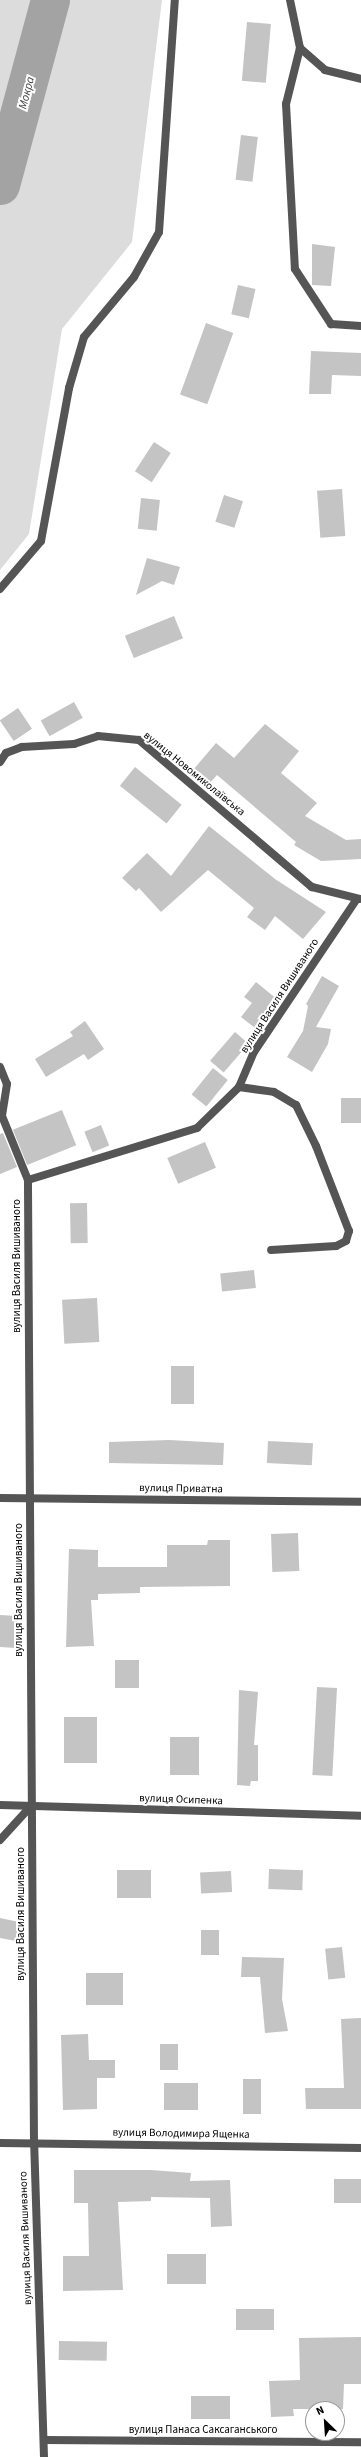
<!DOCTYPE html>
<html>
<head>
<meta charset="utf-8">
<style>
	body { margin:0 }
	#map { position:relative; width:361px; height:2457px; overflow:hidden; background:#fff; font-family:"Source Sans 3",sans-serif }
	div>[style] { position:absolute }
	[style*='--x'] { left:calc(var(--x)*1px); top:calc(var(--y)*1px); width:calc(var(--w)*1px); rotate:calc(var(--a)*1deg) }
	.green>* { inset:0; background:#dcdcdc }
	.river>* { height:39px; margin:-19.5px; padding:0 19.5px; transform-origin:19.5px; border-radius:19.5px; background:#a3a3a3 }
	.building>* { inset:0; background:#c4c4c4; transform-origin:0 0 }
	.lane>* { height:8px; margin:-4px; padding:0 4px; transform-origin:4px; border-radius:4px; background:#555 }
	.street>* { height:8px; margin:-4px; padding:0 4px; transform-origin:4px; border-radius:4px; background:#555 }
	span { translate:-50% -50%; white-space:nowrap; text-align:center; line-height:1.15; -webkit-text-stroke:4px #fff; paint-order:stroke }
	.street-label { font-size:11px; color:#000 }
	.water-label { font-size:12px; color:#444; font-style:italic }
	.north { position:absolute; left:305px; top:2401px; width:40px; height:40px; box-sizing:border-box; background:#fff; border:1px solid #999; border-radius:50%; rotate:335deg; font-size:11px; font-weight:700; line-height:16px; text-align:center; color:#000 }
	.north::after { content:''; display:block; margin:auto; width:14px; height:18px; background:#000; clip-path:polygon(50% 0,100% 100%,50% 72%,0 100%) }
</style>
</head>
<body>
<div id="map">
	<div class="green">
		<i style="clip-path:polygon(0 0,162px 0,132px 242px,62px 329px,29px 534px,0 570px)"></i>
	</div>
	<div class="river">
		<i style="--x:0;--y:185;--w:192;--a:-74.9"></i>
	</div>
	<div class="building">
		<i style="left:247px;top:22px;width:24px;height:59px;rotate:5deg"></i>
		<i style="left:241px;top:135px;width:17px;height:45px;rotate:7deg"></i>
		<i style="clip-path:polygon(312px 244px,335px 247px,331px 286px,312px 285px)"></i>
		<i style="left:238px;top:285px;width:18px;height:30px;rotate:13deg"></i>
		<i style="left:206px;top:323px;width:29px;height:76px;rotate:20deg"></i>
		<i style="clip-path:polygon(311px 351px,361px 353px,361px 376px,332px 375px,331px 394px,309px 394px)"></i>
		<i style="left:154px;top:442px;width:20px;height:35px;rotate:33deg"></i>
		<i style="left:342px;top:489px;width:47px;height:25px;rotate:86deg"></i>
		<i style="left:224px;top:495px;width:20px;height:28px;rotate:18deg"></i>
		<i style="left:141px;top:498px;width:19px;height:31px;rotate:6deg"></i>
		<i style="clip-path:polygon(147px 558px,180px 567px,174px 585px,162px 581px,136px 595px)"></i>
		<i style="left:174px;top:616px;width:24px;height:53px;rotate:68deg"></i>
		<i style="left:74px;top:702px;width:18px;height:38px;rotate:61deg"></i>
		<i style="left:18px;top:708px;width:25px;height:22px;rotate:56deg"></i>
		<i style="clip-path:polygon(265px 724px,299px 751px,281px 773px,317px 803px,305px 816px,346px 840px,361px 839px,361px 859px,321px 861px,294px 845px,296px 842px,217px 775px,209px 784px,193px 770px,216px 743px,234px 758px)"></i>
		<i style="left:135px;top:767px;width:60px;height:24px;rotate:39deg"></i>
		<i style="clip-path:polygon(209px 826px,275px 879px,326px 912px,303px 939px,275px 916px,265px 930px,247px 917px,254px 908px,208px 870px,161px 912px,139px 888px,136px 891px,122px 878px,147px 853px,171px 876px)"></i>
		<i style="clip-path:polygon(322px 976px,339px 986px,316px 1027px,331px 1029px,328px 1044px,312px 1072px,287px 1057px,303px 1031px,308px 1006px,306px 1004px)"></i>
		<i style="clip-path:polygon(256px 982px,278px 1000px,255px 1028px,241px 1017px,252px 1003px,244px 997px)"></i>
		<i style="clip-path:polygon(85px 1021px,104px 1049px,88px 1060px,84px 1054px,46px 1077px,35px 1059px,73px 1036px,70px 1032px)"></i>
		<i style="left:235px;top:1032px;width:18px;height:38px;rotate:41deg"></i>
		<i style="left:213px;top:1068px;width:19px;height:34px;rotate:39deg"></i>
		<i style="left:361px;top:1098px;width:25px;height:20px;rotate:90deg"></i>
		<i style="left:62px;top:1110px;width:38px;height:53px;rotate:68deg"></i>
		<i style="left:101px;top:1125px;width:22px;height:18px;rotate:68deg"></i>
		<i style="clip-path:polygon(3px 1133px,17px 1167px,0 1174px,0 1134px)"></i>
		<i style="left:205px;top:1142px;width:28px;height:41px;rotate:67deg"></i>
		<i style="left:87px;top:1203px;width:40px;height:17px;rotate:89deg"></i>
		<i style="left:254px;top:1270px;width:18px;height:34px;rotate:84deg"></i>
		<i style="left:97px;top:1298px;width:44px;height:35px;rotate:87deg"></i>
		<i style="left:171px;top:1366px;width:23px;height:38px"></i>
		<i style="clip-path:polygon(169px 1440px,224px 1443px,223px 1465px,109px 1463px,109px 1442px)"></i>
		<i style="left:268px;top:1441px;width:45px;height:22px;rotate:3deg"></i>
		<i style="left:298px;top:1533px;width:38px;height:27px;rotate:88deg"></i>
		<i style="clip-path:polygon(208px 1540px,230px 1540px,230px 1586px,140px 1587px,140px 1593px,98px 1594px,98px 1600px,91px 1600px,94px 1646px,66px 1647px,69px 1549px,98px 1550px,98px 1567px,167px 1567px,167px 1545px,207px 1545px)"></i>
		<i style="left:0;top:1615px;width:18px;height:32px;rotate:3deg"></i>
		<i style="left:139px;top:1660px;width:28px;height:24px;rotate:90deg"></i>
		<i style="left:317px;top:1687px;width:20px;height:88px;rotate:3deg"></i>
		<i style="clip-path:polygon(239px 1690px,258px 1692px,254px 1745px,258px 1745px,258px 1781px,251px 1781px,250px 1786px,237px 1785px)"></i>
		<i style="left:64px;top:1717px;width:33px;height:46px"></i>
		<i style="left:170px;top:1737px;width:29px;height:38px"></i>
		<i style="left:269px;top:1869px;width:34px;height:20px;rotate:2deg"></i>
		<i style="left:151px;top:1870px;width:28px;height:34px;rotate:90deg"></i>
		<i style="left:231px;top:1871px;width:21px;height:31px;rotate:87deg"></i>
		<i style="clip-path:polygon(0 1918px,19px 1922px,16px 1941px,0 1938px)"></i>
		<i style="left:201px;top:1930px;width:18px;height:25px"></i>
		<i style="left:342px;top:1947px;width:31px;height:17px;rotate:84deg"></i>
		<i style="clip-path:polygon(242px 1957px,284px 1958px,282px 1999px,288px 2031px,265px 2033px,260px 1977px,241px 1977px)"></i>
		<i style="left:86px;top:1973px;width:37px;height:32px"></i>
		<i style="clip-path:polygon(361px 2018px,361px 2109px,306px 2109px,305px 2088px,344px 2088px,341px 2019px)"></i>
		<i style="clip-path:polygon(88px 2034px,89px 2060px,115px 2060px,115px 2078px,97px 2078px,97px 2109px,63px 2110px,61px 2035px)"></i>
		<i style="left:178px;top:2044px;width:26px;height:18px;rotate:90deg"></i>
		<i style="left:243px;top:2079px;width:18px;height:35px"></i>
		<i style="left:164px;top:2083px;width:34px;height:27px"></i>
		<i style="clip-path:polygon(74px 2170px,151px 2170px,191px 2173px,190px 2181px,230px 2180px,232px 2226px,211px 2227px,210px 2198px,151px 2197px,151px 2201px,118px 2202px,123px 2290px,63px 2291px,63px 2256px,89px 2256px,88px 2203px,74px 2203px)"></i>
		<i style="left:361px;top:2179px;width:24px;height:27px;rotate:90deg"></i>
		<i style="left:206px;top:2254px;width:30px;height:39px;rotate:90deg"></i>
		<i style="left:236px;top:2309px;width:38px;height:21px"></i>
		<i style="clip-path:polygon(361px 2337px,361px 2384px,344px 2384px,343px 2409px,293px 2409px,294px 2416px,271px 2417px,269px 2381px,300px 2380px,299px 2338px)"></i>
		<i style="left:59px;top:2341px;width:48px;height:19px;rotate:1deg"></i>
		<i style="left:191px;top:2396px;width:39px;height:23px"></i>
	</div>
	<div class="lane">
		<i style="--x:290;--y:0;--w:49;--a:78.2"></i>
		<i style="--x:300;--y:48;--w:58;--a:104"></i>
		<i style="--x:286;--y:104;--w:165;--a:86.9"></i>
		<i style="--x:295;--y:269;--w:66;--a:56.8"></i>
	</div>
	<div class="street">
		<i style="--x:300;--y:48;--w:33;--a:41"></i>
		<i style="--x:325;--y:70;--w:37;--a:14"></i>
		<i style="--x:331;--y:324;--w:30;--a:4"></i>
		<i style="--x:0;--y:589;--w:63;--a:-49.5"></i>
		<i style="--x:41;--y:541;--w:156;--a:-79.6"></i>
		<i style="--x:69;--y:388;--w:53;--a:-73.6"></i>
		<i style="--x:84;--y:337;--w:78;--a:-50.2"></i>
		<i style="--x:134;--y:277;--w:51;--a:-60.9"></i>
		<i style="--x:159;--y:232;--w:233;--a:-86.1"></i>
		<i style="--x:0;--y:762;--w:11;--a:-56"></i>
		<i style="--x:6;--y:753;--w:17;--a:-21"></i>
		<i style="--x:22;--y:747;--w:52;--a:-3.3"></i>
		<i style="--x:74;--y:744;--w:25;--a:-18"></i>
		<i style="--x:98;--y:736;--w:41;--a:5.6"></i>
		<i style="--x:139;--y:740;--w:227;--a:40.4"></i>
		<i style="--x:312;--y:887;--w:49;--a:14"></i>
		<i style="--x:0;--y:1067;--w:18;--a:68"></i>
		<i style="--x:7;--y:1084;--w:32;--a:99"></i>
		<i style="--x:2;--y:1116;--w:69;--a:67.9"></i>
		<i style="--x:239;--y:1087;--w:35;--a:8"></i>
		<i style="--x:274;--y:1092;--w:26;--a:31"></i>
		<i style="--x:296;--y:1105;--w:46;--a:64"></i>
		<i style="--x:316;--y:1146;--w:91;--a:68.8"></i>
		<i style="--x:349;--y:1231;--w:10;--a:107"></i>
		<i style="--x:346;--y:1241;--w:11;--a:153"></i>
		<i style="--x:336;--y:1246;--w:65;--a:176.5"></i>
		<i style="--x:0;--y:1498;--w:361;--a:0.6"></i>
		<i style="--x:0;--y:1805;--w:361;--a:1.7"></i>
		<i style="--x:0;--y:1840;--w:46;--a:-47.6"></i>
		<i style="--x:0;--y:2143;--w:361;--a:0.8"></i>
		<i style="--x:44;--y:2440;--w:317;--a:0.4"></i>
		<i style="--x:44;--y:2457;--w:314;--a:-91.8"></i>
		<i style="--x:34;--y:2143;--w:963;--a:-90.36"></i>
		<i style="--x:28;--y:1180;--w:177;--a:-17.1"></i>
		<i style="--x:197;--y:1128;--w:59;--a:-44.3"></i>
		<i style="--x:239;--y:1087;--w:38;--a:-67"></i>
		<i style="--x:254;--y:1052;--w:183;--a:-56.1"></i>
	</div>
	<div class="street-label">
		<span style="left:194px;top:774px;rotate:39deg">вулиця Новомиколаївська</span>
		<span style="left:280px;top:996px;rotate:-57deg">вулиця Василя Вишиваного</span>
		<span style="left:17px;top:1266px;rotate:-90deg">вулиця Василя Вишиваного</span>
		<span style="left:181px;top:1489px;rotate:1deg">вулиця Приватна</span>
		<span style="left:19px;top:1590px;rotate:-90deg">вулиця Василя Вишиваного</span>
		<span style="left:181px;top:1800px;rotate:2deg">вулиця Осипенка</span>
		<span style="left:21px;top:1914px;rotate:-90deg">вулиця Василя Вишиваного</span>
		<span style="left:181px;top:2134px;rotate:1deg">вулиця Володимира Ященка</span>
		<span style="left:26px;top:2238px;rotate:-92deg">вулиця Василя Вишиваного</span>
		<span style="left:203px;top:2430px">вулиця Панаса Саксаганського</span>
	</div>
	<div class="water-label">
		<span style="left:27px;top:93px;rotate:-76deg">Мокра</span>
	</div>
	<div class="north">N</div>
</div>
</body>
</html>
